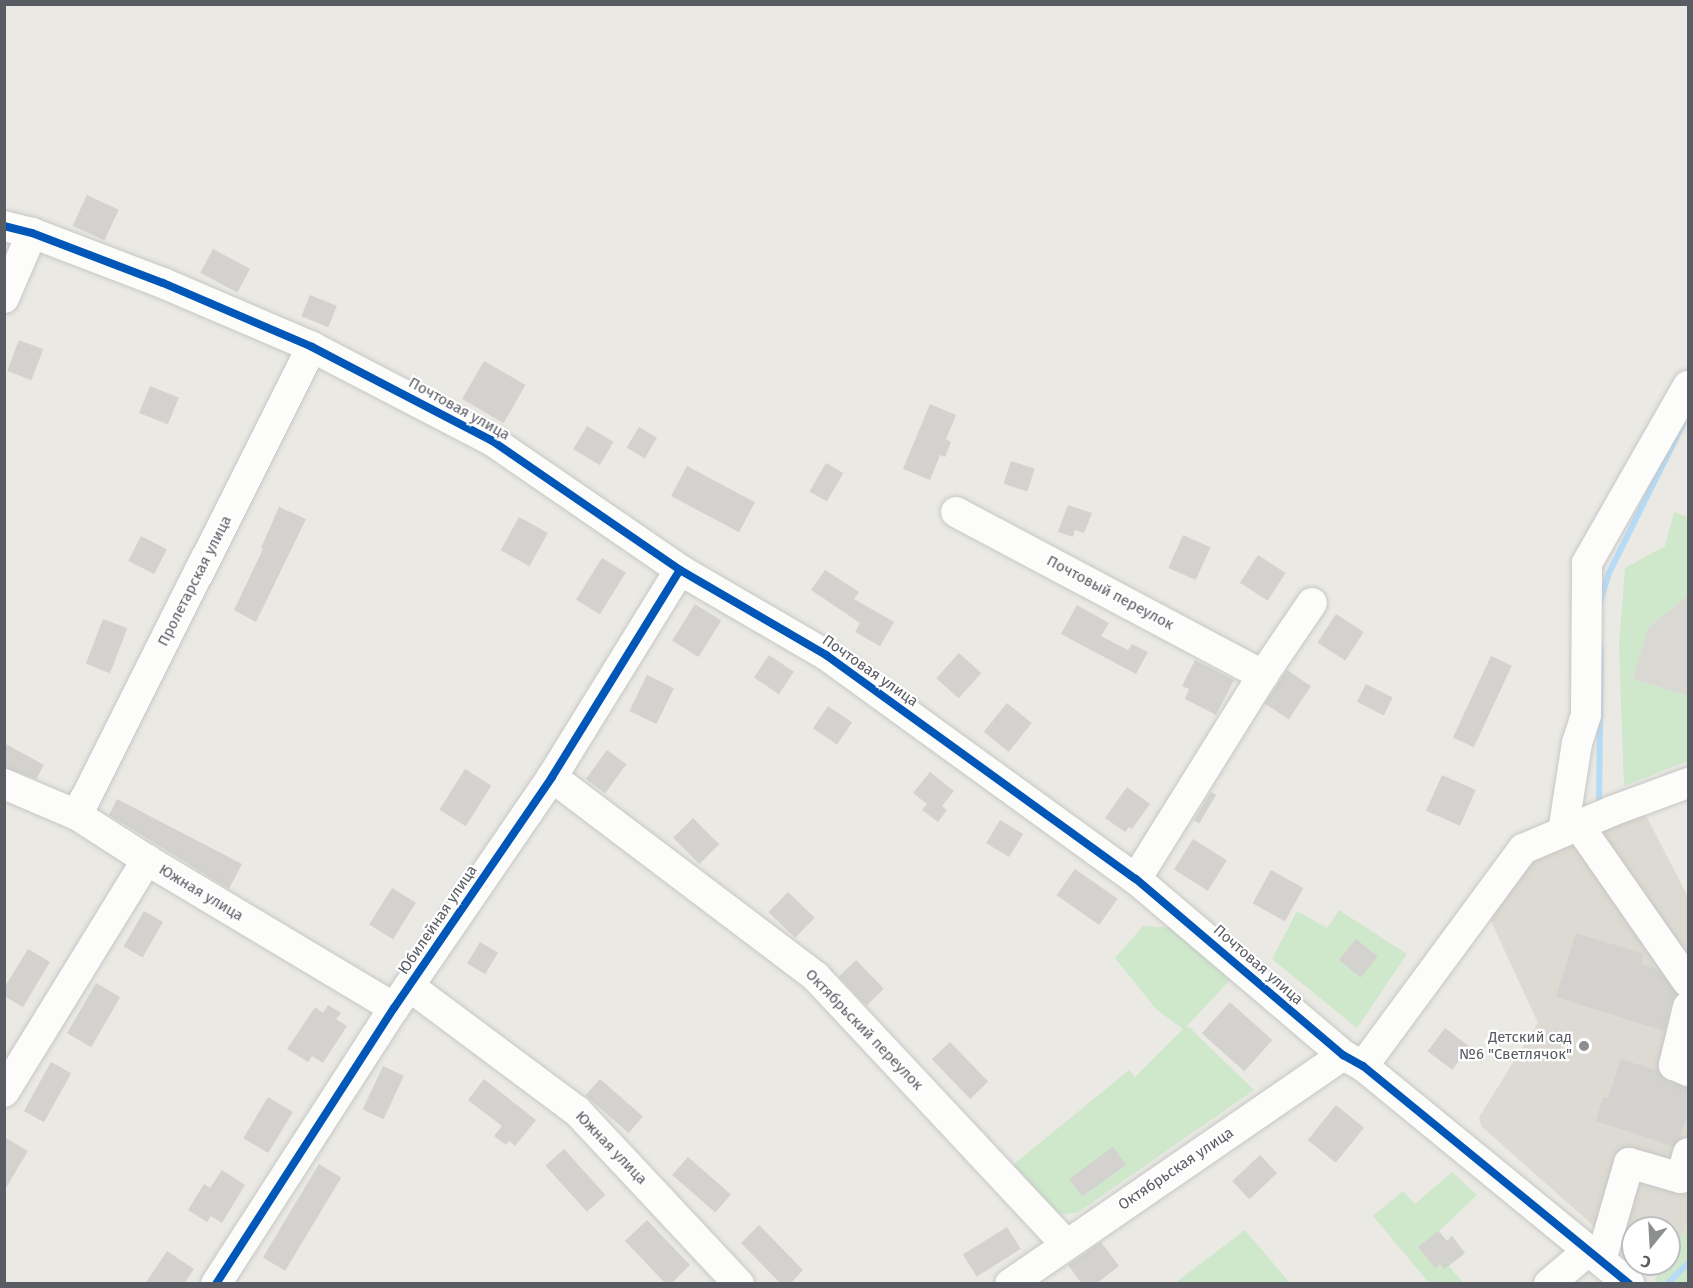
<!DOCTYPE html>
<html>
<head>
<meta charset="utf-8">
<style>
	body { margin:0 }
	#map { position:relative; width:1693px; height:1288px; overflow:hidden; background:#eae9e4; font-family:"Fira Sans",sans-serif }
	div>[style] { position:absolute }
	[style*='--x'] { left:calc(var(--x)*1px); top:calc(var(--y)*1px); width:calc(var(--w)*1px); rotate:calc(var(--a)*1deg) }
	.industrial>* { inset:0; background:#dad8d3 }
	.education>* { inset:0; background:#dcdad2 }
	.green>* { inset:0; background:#cfe8cc }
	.stream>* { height:6px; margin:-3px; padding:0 3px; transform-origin:3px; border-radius:3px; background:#b5dbf7 }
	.building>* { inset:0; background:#d3d2cf; transform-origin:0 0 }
	.roads { filter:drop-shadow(0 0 2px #c6c7c6) drop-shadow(0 0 2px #c6c7c6) }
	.minor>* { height:30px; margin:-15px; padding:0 15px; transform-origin:15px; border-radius:15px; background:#fcfcfb }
	.cycleway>* { height:8px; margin:-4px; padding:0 4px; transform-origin:4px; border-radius:4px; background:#0057b8 }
	.dots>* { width:16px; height:16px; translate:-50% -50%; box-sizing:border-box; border:3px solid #fff; border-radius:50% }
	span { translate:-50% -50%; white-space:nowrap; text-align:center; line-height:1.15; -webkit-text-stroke:4.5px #fff; paint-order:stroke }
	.street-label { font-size:15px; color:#595d63 }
	.poi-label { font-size:15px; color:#595d63 }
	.right { translate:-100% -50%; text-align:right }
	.frame { position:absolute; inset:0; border:6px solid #595d63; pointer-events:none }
	.north { position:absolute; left:1621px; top:1216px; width:60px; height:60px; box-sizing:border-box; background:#fff; border:2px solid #bdbec1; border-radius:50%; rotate:198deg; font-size:16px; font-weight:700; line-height:24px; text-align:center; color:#595d63 }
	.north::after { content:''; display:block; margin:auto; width:21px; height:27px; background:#8c8e90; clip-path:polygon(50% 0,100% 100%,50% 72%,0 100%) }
</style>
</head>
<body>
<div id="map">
	<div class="industrial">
		<i style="clip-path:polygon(1688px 595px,1688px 696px,1632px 679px,1648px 628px)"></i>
	</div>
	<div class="education">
		<i style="clip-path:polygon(1640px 804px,1688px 897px,1688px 1226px,1669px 1257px,1669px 1228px,1633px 1228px,1633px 1261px,1481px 1126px,1479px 1117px,1538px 1023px,1484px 906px,1516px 864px)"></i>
	</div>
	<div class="green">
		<i style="clip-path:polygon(1674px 512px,1688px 517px,1688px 595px,1648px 628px,1633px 679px,1688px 696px,1688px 761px,1624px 786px,1619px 645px,1625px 568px,1665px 546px)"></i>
		<i style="clip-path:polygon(1339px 910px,1407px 954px,1357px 1028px,1272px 959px,1297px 911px,1327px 928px)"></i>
		<i style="clip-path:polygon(1143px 926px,1171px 928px,1233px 977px,1185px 1028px,1189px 1027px,1254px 1090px,1077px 1213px,1063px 1214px,1055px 1211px,1013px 1165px,1129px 1070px,1135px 1077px,1183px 1029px,1156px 1009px,1115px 958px)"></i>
		<i style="clip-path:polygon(1452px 1172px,1477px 1195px,1439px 1231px,1447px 1241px,1452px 1236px,1465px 1253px,1449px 1266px,1463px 1283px,1429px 1283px,1373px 1216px,1403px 1191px,1415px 1204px)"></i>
		<i style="clip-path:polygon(1688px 1226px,1688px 1283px,1659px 1283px,1654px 1280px,1665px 1264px,1669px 1264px,1669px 1257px)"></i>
		<i style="clip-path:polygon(1245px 1230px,1290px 1283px,1175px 1283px)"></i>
	</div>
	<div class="stream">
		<i style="--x:1600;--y:602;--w:30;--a:-73"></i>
		<i style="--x:1609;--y:573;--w:166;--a:-63.6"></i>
		<i style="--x:1599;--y:806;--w:157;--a:-89.3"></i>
		<i style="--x:1667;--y:1284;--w:30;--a:-45"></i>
	</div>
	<div class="building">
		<i style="left:87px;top:195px;width:35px;height:34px;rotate:25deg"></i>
		<i style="left:213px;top:249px;width:42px;height:27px;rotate:28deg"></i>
		<i style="left:310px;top:295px;width:29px;height:23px;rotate:22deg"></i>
		<i style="left:19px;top:340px;width:26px;height:33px;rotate:21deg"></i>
		<i style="left:484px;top:361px;width:48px;height:44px;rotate:30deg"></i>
		<i style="left:150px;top:386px;width:31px;height:29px;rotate:22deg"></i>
		<i style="clip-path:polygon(930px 404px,956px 415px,946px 439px,951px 442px,945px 457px,940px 455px,930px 480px,903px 469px)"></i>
		<i style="left:587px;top:426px;width:31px;height:27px;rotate:31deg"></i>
		<i style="left:639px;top:427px;width:21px;height:24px;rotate:31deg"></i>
		<i style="left:1011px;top:461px;width:25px;height:24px;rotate:18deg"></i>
		<i style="left:826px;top:463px;width:20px;height:33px;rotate:30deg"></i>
		<i style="left:687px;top:466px;width:77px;height:34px;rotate:28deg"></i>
		<i style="clip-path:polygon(1068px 505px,1092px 513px,1084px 533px,1075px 530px,1073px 537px,1058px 532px)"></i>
		<i style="clip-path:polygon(279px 507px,306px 519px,256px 622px,234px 610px,263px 549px,261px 548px)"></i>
		<i style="left:519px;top:517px;width:33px;height:38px;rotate:29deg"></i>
		<i style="left:1183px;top:535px;width:30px;height:36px;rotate:24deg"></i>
		<i style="left:141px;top:536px;width:29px;height:28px;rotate:27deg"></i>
		<i style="left:1258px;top:555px;width:33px;height:33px;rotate:33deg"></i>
		<i style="left:602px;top:558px;width:28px;height:49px;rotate:32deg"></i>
		<i style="clip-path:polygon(825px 570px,859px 592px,854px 599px,894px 622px,880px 646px,855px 632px,860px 623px,811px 590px)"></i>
		<i style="left:695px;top:604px;width:31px;height:43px;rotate:32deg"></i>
		<i style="clip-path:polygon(1077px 605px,1109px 623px,1101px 636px,1128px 650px,1132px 644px,1148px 652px,1136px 674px,1061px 634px)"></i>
		<i style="left:1336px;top:614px;width:33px;height:34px;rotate:33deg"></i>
		<i style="left:103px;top:619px;width:26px;height:48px;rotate:21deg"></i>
		<i style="left:959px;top:653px;width:30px;height:34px;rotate:42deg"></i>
		<i style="left:769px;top:655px;width:30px;height:27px;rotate:34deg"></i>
		<i style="left:1491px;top:656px;width:23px;height:90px;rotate:25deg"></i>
		<i style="clip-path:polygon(1195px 660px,1234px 680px,1216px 715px,1185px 699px,1189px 689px,1182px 686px)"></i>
		<i style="left:1287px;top:670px;width:29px;height:40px;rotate:34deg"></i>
		<i style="left:647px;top:675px;width:30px;height:40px;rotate:26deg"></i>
		<i style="left:1366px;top:684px;width:30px;height:20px;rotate:27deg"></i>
		<i style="left:1007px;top:703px;width:32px;height:37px;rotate:39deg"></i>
		<i style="left:828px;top:706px;width:29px;height:27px;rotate:34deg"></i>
		<i style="clip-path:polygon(4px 743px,44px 765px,36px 779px,4px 767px)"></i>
		<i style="left:607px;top:750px;width:24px;height:36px;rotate:36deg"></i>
		<i style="left:465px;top:769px;width:31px;height:48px;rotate:32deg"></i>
		<i style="clip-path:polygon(930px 772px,954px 791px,942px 806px,947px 810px,938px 822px,922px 810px,927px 804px,913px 793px)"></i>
		<i style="left:1442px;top:775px;width:37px;height:39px;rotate:24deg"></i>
		<i style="clip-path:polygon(1127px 787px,1150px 804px,1132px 829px,1129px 827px,1125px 832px,1105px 818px)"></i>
		<i style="left:1211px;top:792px;width:6px;height:33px;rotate:31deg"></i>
		<i style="clip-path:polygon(117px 799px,242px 864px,229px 889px,109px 815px)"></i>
		<i style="left:693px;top:818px;width:37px;height:28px;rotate:45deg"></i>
		<i style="left:1000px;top:820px;width:27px;height:27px;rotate:31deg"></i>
		<i style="left:1193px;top:839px;width:40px;height:36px;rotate:32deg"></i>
		<i style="left:1075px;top:869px;width:52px;height:32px;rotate:35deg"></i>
		<i style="left:1271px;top:870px;width:37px;height:38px;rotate:29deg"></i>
		<i style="left:392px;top:888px;width:28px;height:43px;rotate:32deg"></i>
		<i style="left:788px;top:892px;width:37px;height:28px;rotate:44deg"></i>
		<i style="left:144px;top:911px;width:22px;height:41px;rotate:30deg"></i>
		<i style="clip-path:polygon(1576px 933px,1644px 954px,1641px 964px,1658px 969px,1677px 994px,1671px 1003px,1664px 1031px,1556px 997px)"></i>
		<i style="left:1356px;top:939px;width:28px;height:27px;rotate:39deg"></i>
		<i style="left:480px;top:942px;width:21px;height:25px;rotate:31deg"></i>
		<i style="clip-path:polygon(28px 949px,50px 962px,23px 1007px,4px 996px,4px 988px)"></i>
		<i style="left:856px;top:960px;width:40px;height:24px;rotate:46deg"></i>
		<i style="left:96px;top:983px;width:28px;height:58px;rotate:30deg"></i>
		<i style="left:1230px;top:1002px;width:57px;height:42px;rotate:42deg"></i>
		<i style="clip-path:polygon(328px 1005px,341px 1013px,336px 1019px,347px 1026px,323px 1063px,312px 1056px,308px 1062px,287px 1049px,315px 1007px,323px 1013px)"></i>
		<i style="left:1445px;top:1028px;width:31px;height:29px;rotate:37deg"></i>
		<i style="left:950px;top:1042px;width:55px;height:25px;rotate:46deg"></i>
		<i style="clip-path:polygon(1621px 1059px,1658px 1071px,1667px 1081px,1689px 1088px,1689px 1110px,1680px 1138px,1673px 1146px,1596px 1121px,1603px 1097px,1608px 1098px)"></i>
		<i style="left:51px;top:1062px;width:23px;height:56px;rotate:29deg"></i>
		<i style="left:383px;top:1066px;width:23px;height:48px;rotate:25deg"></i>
		<i style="clip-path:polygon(484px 1079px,536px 1120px,515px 1146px,509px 1141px,506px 1145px,494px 1136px,502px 1126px,468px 1100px)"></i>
		<i style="left:600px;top:1079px;width:57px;height:22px;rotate:41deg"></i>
		<i style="left:268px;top:1097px;width:29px;height:48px;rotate:31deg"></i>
		<i style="left:1336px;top:1105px;width:36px;height:45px;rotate:39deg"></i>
		<i style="clip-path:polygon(4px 1137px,28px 1151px,4px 1191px)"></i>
		<i style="left:1113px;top:1147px;width:22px;height:54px;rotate:54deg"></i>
		<i style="left:564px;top:1149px;width:62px;height:25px;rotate:48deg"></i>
		<i style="left:1260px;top:1155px;width:25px;height:38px;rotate:47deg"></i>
		<i style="left:688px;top:1157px;width:57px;height:24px;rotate:41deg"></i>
		<i style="left:319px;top:1164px;width:26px;height:109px;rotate:31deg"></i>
		<i style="clip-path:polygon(222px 1170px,245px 1185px,222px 1223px,211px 1216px,207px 1222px,188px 1210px,204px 1184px,210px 1188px)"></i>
		<i style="clip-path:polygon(647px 1220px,690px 1265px,671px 1284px,666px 1284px,625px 1241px)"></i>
		<i style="clip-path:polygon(759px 1225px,803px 1270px,790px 1284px,781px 1284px,741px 1243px)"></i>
		<i style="left:1007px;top:1227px;width:26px;height:52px;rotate:58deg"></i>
		<i style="clip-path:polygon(1438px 1231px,1447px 1241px,1452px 1236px,1465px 1253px,1444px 1269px,1440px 1264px,1435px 1268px,1418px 1247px)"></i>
		<i style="clip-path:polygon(1101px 1242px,1119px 1266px,1096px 1284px,1082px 1284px,1068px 1265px)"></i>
		<i style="clip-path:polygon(167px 1251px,194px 1269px,184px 1284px,145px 1284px)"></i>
	</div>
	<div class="roads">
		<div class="minor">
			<i style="--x:4;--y:226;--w:29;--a:14"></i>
			<i style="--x:32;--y:233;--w:140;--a:20.9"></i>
			<i style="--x:163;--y:283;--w:162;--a:23.2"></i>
			<i style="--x:312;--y:347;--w:202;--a:27.5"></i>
			<i style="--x:491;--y:440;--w:229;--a:34.5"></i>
			<i style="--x:680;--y:570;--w:169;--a:30.2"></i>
			<i style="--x:826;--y:655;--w:382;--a:35.9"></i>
			<i style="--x:1136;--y:879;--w:272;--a:40.4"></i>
			<i style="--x:1343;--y:1055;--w:23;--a:29"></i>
			<i style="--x:1363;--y:1066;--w:344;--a:39.3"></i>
			<i style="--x:4;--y:298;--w:71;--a:-66.7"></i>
			<i style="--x:956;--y:512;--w:348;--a:28"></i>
			<i style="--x:552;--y:777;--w:331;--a:37.1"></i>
			<i style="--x:816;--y:977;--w:366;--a:46.9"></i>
			<i style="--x:4;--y:784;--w:79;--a:23"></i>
			<i style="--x:77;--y:815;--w:83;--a:32.7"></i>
			<i style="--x:147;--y:860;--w:288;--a:30.9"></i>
			<i style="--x:77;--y:815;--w:524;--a:-63.34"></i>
			<i style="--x:1579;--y:826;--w:190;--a:55.1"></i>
			<i style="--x:1563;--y:832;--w:90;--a:-81.1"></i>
			<i style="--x:1577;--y:743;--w:29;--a:-72"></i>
			<i style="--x:1586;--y:715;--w:152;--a:-89.6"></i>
			<i style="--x:1587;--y:563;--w:204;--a:-60.3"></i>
			<i style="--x:1136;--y:879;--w:240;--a:-58.1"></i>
			<i style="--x:1263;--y:675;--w:87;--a:-55.8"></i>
			<i style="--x:409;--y:986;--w:209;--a:36.7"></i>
			<i style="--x:577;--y:1111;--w:237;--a:46.9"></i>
			<i style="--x:1688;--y:1007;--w:60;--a:103.6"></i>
			<i style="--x:1674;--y:1065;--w:15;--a:23"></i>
			<i style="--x:1363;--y:1066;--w:270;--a:-53.6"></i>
			<i style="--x:1523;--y:849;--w:97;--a:-23.1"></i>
			<i style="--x:1612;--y:811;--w:81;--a:-20.2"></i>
			<i style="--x:4;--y:1092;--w:273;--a:-58.4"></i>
			<i style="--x:1601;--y:1260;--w:101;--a:-73.9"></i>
			<i style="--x:1629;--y:1163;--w:54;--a:16.1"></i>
			<i style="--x:1681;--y:1178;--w:26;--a:-74"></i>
			<i style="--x:216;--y:1284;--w:328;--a:-57.2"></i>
			<i style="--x:394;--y:1008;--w:280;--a:-55.6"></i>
			<i style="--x:552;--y:777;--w:243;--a:-58.3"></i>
			<i style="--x:1010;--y:1284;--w:404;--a:-34.5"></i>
			<i style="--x:1549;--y:1284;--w:52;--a:-40.4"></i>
		</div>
	</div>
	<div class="cycleway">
		<i style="--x:4;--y:226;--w:29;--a:14"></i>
		<i style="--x:32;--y:233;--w:140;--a:20.9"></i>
		<i style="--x:163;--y:283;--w:162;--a:23.2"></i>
		<i style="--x:312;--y:347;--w:202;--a:27.5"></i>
		<i style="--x:491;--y:440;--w:229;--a:34.5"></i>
		<i style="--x:680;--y:570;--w:169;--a:30.2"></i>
		<i style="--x:826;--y:655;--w:382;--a:35.9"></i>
		<i style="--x:1136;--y:879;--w:272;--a:40.4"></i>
		<i style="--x:1343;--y:1055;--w:23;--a:29"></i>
		<i style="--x:1363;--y:1066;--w:344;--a:39.3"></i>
		<i style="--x:216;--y:1284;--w:328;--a:-57.2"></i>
		<i style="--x:394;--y:1008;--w:280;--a:-55.6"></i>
		<i style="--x:552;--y:777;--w:243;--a:-58.3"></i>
	</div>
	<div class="dots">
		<i style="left:1584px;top:1046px;background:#8c8e90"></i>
	</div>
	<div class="street-label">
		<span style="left:459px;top:409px;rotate:29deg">Почтовая улица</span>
		<span style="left:195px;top:581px;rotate:-63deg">Пролетарская улица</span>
		<span style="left:1110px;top:593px;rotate:28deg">Почтовый переулок</span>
		<span style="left:870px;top:671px;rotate:35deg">Почтовая улица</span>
		<span style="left:201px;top:893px;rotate:31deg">Южная улица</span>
		<span style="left:438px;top:920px;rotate:-56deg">Юбилейная улица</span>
		<span style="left:1258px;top:965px;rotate:41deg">Почтовая улица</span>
		<span style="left:864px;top:1030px;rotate:46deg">Октябрьский переулок</span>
		<span style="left:611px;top:1148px;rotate:46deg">Южная улица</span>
		<span style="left:1176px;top:1169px;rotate:-34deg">Октябрьская улица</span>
	</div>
	<div class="poi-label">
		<span class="right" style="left:1572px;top:1046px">Детский сад<br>№6 "Светлячок"</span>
	</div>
	<div class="frame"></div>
	<div class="north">С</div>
</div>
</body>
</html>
